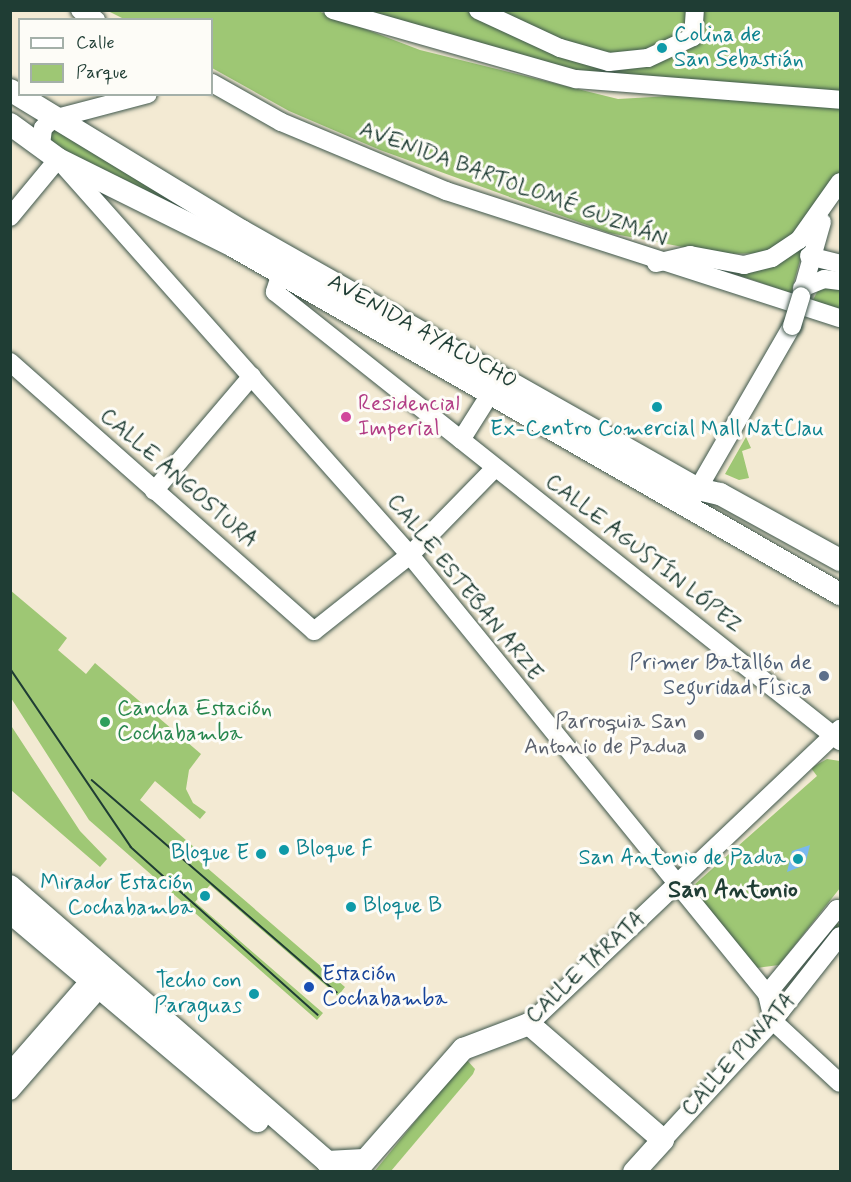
<!DOCTYPE html>
<html>
<head>
<meta charset="utf-8">
<style>
	body { margin:0 }
	#map { position:relative; width:851px; height:1182px; overflow:hidden; background:#f3ead3; font-family:Mynerve,sans-serif }
	div>[style] { position:absolute }
	[style*='--x'] { left:calc(var(--x)*1px); top:calc(var(--y)*1px); width:calc(var(--w)*1px); rotate:calc(var(--a)*1deg) }
	.green>* { inset:0; background:#9ec774; transform-origin:0 0 }
	.water>* { inset:0; background:#7ab9ee }
	.roads { filter:drop-shadow(0 0 2px #3f574c) drop-shadow(0 0 2px #3f574c) }
	.minor>* { height:18px; margin:-9px; padding:0 9px; transform-origin:9px; border-radius:9px; background:#fff }
	.major>* { height:22px; margin:-11px; padding:0 11px; transform-origin:11px; border-radius:11px; background:#fff }
	.tram>* { height:1.5px; margin:-0.75px; padding:0 0.75px; transform-origin:0.75px; border-radius:0.75px; background:#1f3d34 }
	.bridges { filter:drop-shadow(0 0 2px #3f574c) drop-shadow(0 0 2px #3f574c) }
	.minor-bridge>* { height:18px; margin:-9px; padding:0 9px; transform-origin:9px; border-radius:9px; background:#fff }
	.dots>* { width:16px; height:16px; translate:-50% -50%; box-sizing:border-box; border:3px solid #fdfcf7; border-radius:50% }
	span { translate:-50% -50%; white-space:nowrap; text-align:center; line-height:1.15; -webkit-text-stroke:6px #fdfcf7; paint-order:stroke }
	.culture-label { font-size:22px; color:#0d838f }
	.left { translate:0 -50%; text-align:left }
	.right { translate:-100% -50%; text-align:right }
	.street-label { font-size:22px; color:#1f3d34 }
	.hotel-label { font-size:22px; color:#b23c85 }
	.service-label { font-size:22px; color:#4e5e75 }
	.leisure-label { font-size:22px; color:#27864d }
	.worship-label { font-size:22px; color:#5b616d }
	.transit-label { font-size:22px; color:#164399 }
	.neighbourhood-label { font-size:24px; color:#1f3d34; font-weight:700 }
	.frame { position:absolute; inset:0; border:12px solid #1f3d34; pointer-events:none }
	.legend { position:absolute; left:18px; top:18px; width:195px; height:78px; box-sizing:border-box; background:#fdfcf7; border:2px solid #a4b0a9; margin:0; padding:8px 10px; list-style:none; font-size:18px; color:#1f3d34 }
	.legend li { display:flex; align-items:center; gap:12px; height:30px }
	.legend b { width:30px; border:2px solid #a4b0a9 }
</style>
</head>
<body>
<div id="map">
	<div class="green">
		<i style="clip-path:polygon(108px 11px,318px 11px,420px 50px,618px 99px,687px 95px,840px 107px,840px 177px,809px 220px,771px 253px,720px 254px,609px 233px,380px 150px,289px 111px,212px 68px,212px 20px,124px 19px)"></i>
		<i style="clip-path:polygon(360px 11px,840px 11px,840px 93px,595px 76px)"></i>
		<i style="clip-path:polygon(54px 127px,363px 308px,79px 160px,49px 141px)"></i>
		<i style="clip-path:polygon(805px 242px,791px 293px,697px 261px,744px 271px)"></i>
		<i style="clip-path:polygon(840px 286px,840px 312px,813px 300px,819px 288px)"></i>
		<i style="clip-path:polygon(746px 437px,751px 448px,742px 451px,749px 478px,739px 480px,725px 474px)"></i>
		<i style="clip-path:polygon(10px 590px,67px 638px,58px 650px,86px 674px,95px 663px,201px 754px,189px 770px,186px 789px,193px 803px,206px 812px,200px 819px,155px 781px,140px 800px,202px 854px,198px 860px,345px 987px,338px 996px,210px 885px,195px 902px,323px 1013px,317px 1020px,89px 820px,11px 698px)"></i>
		<i style="clip-path:polygon(10px 724px,80px 831px,107px 859px,100px 867px,11px 790px)"></i>
		<i style="clip-path:polygon(827px 759px,840px 761px,840px 888px,779px 965px,757px 968px,698px 898px,694px 885px,817px 776px,811px 768px)"></i>
		<i style="left:837px;top:923px;width:4px;height:96px;rotate:34deg"></i>
		<i style="clip-path:polygon(466px 1059px,475px 1069px,473px 1074px,391px 1171px,374px 1172px)"></i>
	</div>
	<div class="water">
		<i style="clip-path:polygon(810px 845px,805px 865px,787px 872px,792px 851px)"></i>
	</div>
	<div class="roads">
		<div class="minor">
			<i style="--x:80;--y:10;--w:19;--a:32"></i>
			<i style="--x:333;--y:10;--w:253;--a:15.9"></i>
			<i style="--x:576;--y:79;--w:265;--a:4.5"></i>
			<i style="--x:478;--y:10;--w:90;--a:24.9"></i>
			<i style="--x:560;--y:48;--w:51;--a:15.9"></i>
			<i style="--x:609;--y:62;--w:39;--a:-6"></i>
			<i style="--x:648;--y:58;--w:50;--a:-25"></i>
			<i style="--x:693;--y:37;--w:27;--a:-86"></i>
			<i style="--x:212;--y:83;--w:79;--a:29.5"></i>
			<i style="--x:281;--y:122;--w:179;--a:22.7"></i>
			<i style="--x:446;--y:191;--w:414;--a:17.9"></i>
			<i style="--x:41;--y:145;--w:17;--a:-83"></i>
			<i style="--x:43;--y:128;--w:13;--a:-42"></i>
			<i style="--x:53;--y:119;--w:98;--a:-14.7"></i>
			<i style="--x:10;--y:217;--w:75;--a:-50.4"></i>
			<i style="--x:58;--y:159;--w:530;--a:48.37"></i>
			<i style="--x:410;--y:555;--w:566;--a:50.88"></i>
			<i style="--x:767;--y:994;--w:28;--a:77"></i>
			<i style="--x:773;--y:1021;--w:91;--a:42.8"></i>
			<i style="--x:809;--y:256;--w:32;--a:14"></i>
			<i style="--x:656;--y:263;--w:35;--a:-13"></i>
			<i style="--x:690;--y:255;--w:55;--a:10.5"></i>
			<i style="--x:744;--y:265;--w:29;--a:-14"></i>
			<i style="--x:772;--y:258;--w:32;--a:-34"></i>
			<i style="--x:799;--y:240;--w:71;--a:-54.7"></i>
			<i style="--x:281;--y:273;--w:20;--a:108"></i>
			<i style="--x:275;--y:292;--w:722;--a:38.47"></i>
			<i style="--x:802;--y:288;--w:24;--a:-22"></i>
			<i style="--x:824;--y:279;--w:16;--a:7"></i>
			<i style="--x:801;--y:296;--w:77;--a:-74.2"></i>
			<i style="--x:10;--y:362;--w:406;--a:41.5"></i>
			<i style="--x:314;--y:631;--w:122;--a:-38.4"></i>
			<i style="--x:410;--y:555;--w:122;--a:-45.7"></i>
			<i style="--x:461;--y:440;--w:58;--a:-57.7"></i>
			<i style="--x:154;--y:491;--w:151;--a:-49.6"></i>
			<i style="--x:692;--y:499;--w:200;--a:-60"></i>
			<i style="--x:767;--y:994;--w:110;--a:-50.5"></i>
			<i style="--x:837;--y:909;--w:4;--a:45"></i>
			<i style="--x:529;--y:1024;--w:429;--a:-43.5"></i>
			<i style="--x:10;--y:1072;--w:134;--a:-48.9"></i>
			<i style="--x:10;--y:1091;--w:149;--a:-48.8"></i>
			<i style="--x:663;--y:1140;--w:162;--a:-47.3"></i>
			<i style="--x:773;--y:1021;--w:108;--a:-51.8"></i>
		</div>
		<div class="major">
			<i style="--x:10;--y:90;--w:271;--a:31.3"></i>
			<i style="--x:242;--y:231;--w:524;--a:29.5"></i>
			<i style="--x:698;--y:489;--w:23;--a:13"></i>
			<i style="--x:720;--y:494;--w:137;--a:28.8"></i>
			<i style="--x:10;--y:124;--w:59;--a:36.1"></i>
			<i style="--x:58;--y:159;--w:195;--a:26.4"></i>
			<i style="--x:233;--y:246;--w:700;--a:29.83"></i>
			<i style="--x:10;--y:886;--w:420;--a:41"></i>
			<i style="--x:327;--y:1162;--w:37;--a:-3"></i>
			<i style="--x:10;--y:912;--w:324;--a:40.2"></i>
			<i style="--x:355;--y:1172;--w:164;--a:-48.7"></i>
			<i style="--x:463;--y:1049;--w:71;--a:-20.7"></i>
			<i style="--x:529;--y:1024;--w:177;--a:40.9"></i>
			<i style="--x:663;--y:1140;--w:43;--a:132.2"></i>
		</div>
	</div>
	<div class="tram">
		<i style="--x:10;--y:668;--w:216;--a:55.9"></i>
		<i style="--x:131;--y:847;--w:251;--a:41.9"></i>
		<i style="--x:92;--y:780;--w:324;--a:40.9"></i>
	</div>
	<div class="bridges">
		<div class="minor-bridge">
			<i style="--x:792;--y:326;--w:31;--a:-73"></i>
		</div>
	</div>
	<div class="dots">
		<i style="left:662px;top:48px;background:#0f9aa8"></i>
		<i style="left:657px;top:407px;background:#0f9aa8"></i>
		<i style="left:346px;top:417px;background:#d1479c"></i>
		<i style="left:824px;top:676px;background:#5c6f8a"></i>
		<i style="left:105px;top:722px;background:#2e9e5b"></i>
		<i style="left:699px;top:735px;background:#6b7280"></i>
		<i style="left:284px;top:850px;background:#0f9aa8"></i>
		<i style="left:261px;top:854px;background:#0f9aa8"></i>
		<i style="left:798px;top:859px;background:#0f9aa8"></i>
		<i style="left:205px;top:896px;background:#0f9aa8"></i>
		<i style="left:351px;top:907px;background:#0f9aa8"></i>
		<i style="left:309px;top:987px;background:#1a4fb4"></i>
		<i style="left:254px;top:994px;background:#0f9aa8"></i>
	</div>
	<div class="culture-label">
		<span class="left" style="left:674px;top:48px">Colina de<br>San Sebastián</span>
		<span style="left:657px;top:430px">Ex-Centro Comercial Mall NatClau</span>
		<span class="left" style="left:296px;top:850px">Bloque F</span>
		<span class="right" style="left:249px;top:854px">Bloque E</span>
		<span class="right" style="left:786px;top:859px">San Antonio de Padua</span>
		<span class="right" style="left:193px;top:896px">Mirador Estación<br>Cochabamba</span>
		<span class="left" style="left:363px;top:907px">Bloque B</span>
		<span class="right" style="left:242px;top:994px">Techo con<br>Paraguas</span>
	</div>
	<div class="street-label">
		<span style="left:513px;top:185px;rotate:20deg">AVENIDA BARTOLOMÉ GUZMÁN</span>
		<span style="left:422px;top:332px;rotate:29deg">AVENIDA AYACUCHO</span>
		<span style="left:178px;top:479px;rotate:41deg">CALLE ANGOSTURA</span>
		<span style="left:643px;top:554px;rotate:38deg">CALLE AGUSTÍN LÓPEZ</span>
		<span style="left:464px;top:588px;rotate:51deg">CALLE ESTEBAN ARZE</span>
		<span style="left:586px;top:968px;rotate:-43deg">CALLE TARATA</span>
		<span style="left:739px;top:1055px;rotate:-48deg">CALLE PUNATA</span>
	</div>
	<div class="hotel-label">
		<span class="left" style="left:358px;top:417px">Residencial<br>Imperial</span>
	</div>
	<div class="service-label">
		<span class="right" style="left:812px;top:676px">Primer Batallón de<br>Seguridad Física</span>
	</div>
	<div class="leisure-label">
		<span class="left" style="left:117px;top:722px">Cancha Estación<br>Cochabamba</span>
	</div>
	<div class="worship-label">
		<span class="right" style="left:687px;top:735px">Parroquia San<br>Antonio de Padua</span>
	</div>
	<div class="transit-label">
		<span class="left" style="left:322px;top:987px">Estación<br>Cochabamba</span>
	</div>
	<div class="neighbourhood-label">
		<span style="left:733px;top:891px">San Antonio</span>
	</div>
	<div class="frame"></div>
	<ul class="legend">
	<li><b style="height:8px;background:#fff"></b>Calle</li>
	<li><b style="height:16px;background:#9ec774"></b>Parque</li>
	</ul>
</div>
</body>
</html>
